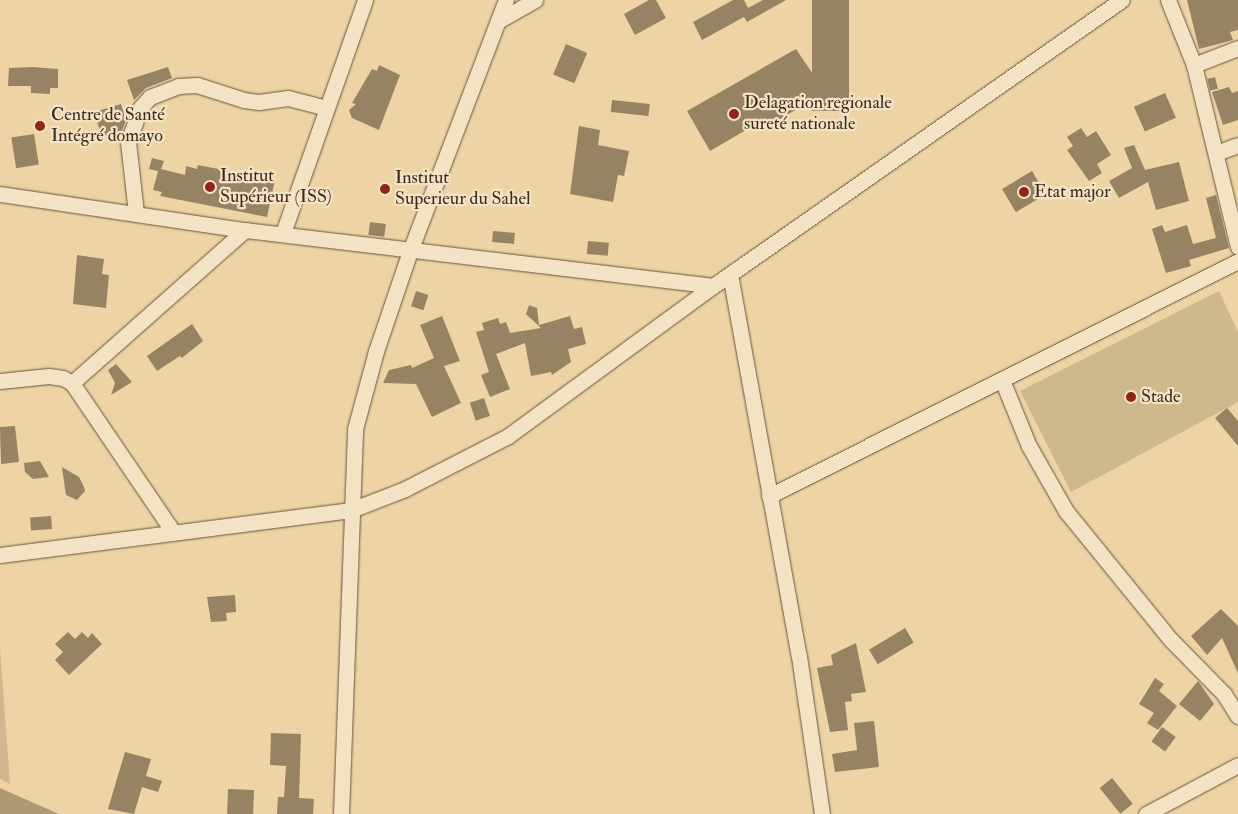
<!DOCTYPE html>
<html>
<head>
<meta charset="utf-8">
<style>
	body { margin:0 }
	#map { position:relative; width:1238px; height:814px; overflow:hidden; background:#eed3a5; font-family:"IM FELL Double Pica",serif }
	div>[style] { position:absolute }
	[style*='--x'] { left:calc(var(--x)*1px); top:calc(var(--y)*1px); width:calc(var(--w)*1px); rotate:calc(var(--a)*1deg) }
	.green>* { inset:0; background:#cfb78e }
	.water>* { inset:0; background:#b09a76 }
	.building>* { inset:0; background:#978363; transform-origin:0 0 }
	.roads { filter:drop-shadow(0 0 1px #66563e) drop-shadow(0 0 1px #66563e) }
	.minor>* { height:15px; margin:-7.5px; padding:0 7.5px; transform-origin:7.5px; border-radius:7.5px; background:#f4e2c4 }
	.dots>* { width:14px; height:14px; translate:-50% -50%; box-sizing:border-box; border:2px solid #f4e2c4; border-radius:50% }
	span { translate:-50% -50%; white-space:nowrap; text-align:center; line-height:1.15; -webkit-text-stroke:4.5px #f4e2c4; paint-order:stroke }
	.poi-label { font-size:18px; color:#392c1b }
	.left { translate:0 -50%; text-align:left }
</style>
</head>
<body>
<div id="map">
	<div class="green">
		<i style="clip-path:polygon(1219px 291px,1238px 332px,1238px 402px,1071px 492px,1020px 391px)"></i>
		<i style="clip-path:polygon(0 648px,10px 784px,0 779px)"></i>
	</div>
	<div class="water">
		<i style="clip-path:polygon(0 788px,59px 814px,0 814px)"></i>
	</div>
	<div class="building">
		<i style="clip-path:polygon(649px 0,656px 0,666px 18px,635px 35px,624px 14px)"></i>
		<i style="clip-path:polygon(733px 0,744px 0,748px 8px,763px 0,786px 0,747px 22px,744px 17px,702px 40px,693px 22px)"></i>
		<i style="left:812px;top:0;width:37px;height:111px"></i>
		<i style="clip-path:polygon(1187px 0,1238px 0,1238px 30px,1230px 32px,1233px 40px,1199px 49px)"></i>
		<i style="left:566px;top:44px;width:23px;height:33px;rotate:23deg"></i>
		<i style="clip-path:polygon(796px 49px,825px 92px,769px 126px,765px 119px,710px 151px,687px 111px)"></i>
		<i style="clip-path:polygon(379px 65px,400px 75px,379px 130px,352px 118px,349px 110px,356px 104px,352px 103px,372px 69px,377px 71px)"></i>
		<i style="clip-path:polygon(32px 67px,58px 69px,58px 88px,50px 88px,50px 94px,31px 93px,31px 86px,8px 86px,9px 68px)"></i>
		<i style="clip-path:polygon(168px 67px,172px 78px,146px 88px,134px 100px,127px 80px)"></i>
		<i style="left:1215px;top:77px;width:12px;height:8px;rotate:76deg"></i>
		<i style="clip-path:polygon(1229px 87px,1232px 93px,1238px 91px,1238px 120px,1223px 125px,1212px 92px)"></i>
		<i style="left:1165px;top:93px;width:27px;height:34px;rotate:66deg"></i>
		<i style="left:612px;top:100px;width:38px;height:12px;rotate:6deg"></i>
		<i style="clip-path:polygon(121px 104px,126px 120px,122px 131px,102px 137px,94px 112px)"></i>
		<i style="clip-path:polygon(579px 126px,600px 130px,598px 145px,629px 151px,624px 176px,618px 175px,613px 202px,570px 194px)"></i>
		<i style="clip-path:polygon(1081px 128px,1087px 137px,1096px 131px,1111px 155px,1097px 164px,1102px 173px,1089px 181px,1067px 150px,1073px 146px,1067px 137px)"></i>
		<i style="left:34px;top:134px;width:31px;height:23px;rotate:81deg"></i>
		<i style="clip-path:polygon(1134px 145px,1145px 170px,1179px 162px,1189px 201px,1156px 210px,1148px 182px,1119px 198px,1109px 181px,1132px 168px,1124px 148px)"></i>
		<i style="clip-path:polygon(152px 158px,164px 161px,161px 169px,185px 175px,186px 166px,197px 169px,198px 165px,275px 180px,267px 217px,160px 196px,162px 192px,153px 190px,158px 171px,149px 169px)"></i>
		<i style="left:1032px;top:171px;width:27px;height:35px;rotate:59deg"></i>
		<i style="clip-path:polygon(1216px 195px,1229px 248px,1189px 260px,1191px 266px,1166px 273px,1152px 229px,1162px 225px,1165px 232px,1187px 225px,1193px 244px,1216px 238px,1206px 198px)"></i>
		<i style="left:370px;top:222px;width:16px;height:13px;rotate:7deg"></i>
		<i style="left:493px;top:231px;width:22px;height:11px;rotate:5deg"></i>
		<i style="left:588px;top:241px;width:21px;height:13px;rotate:5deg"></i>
		<i style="clip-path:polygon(77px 255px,104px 259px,102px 274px,109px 275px,106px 308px,73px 304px)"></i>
		<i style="left:416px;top:291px;width:13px;height:16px;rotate:18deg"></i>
		<i style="clip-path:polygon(529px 305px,537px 308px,539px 325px,570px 316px,574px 329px,582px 327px,586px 344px,568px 349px,571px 362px,552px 375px,551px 372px,531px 376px,525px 343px,496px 354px,510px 389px,490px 397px,481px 375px,489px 372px,476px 332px,484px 330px,482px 323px,498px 318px,500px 324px,506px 322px,510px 333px,541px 328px,526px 314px)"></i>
		<i style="clip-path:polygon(442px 316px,460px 361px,444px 366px,461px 403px,432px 417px,416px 384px,383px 383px,389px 370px,411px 365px,412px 368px,434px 358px,420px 325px)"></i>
		<i style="clip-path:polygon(192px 324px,203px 341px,182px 358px,180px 356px,157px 371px,147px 356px)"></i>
		<i style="clip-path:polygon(116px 364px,132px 382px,111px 395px,115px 383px,108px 370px)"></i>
		<i style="left:484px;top:398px;width:19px;height:15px;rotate:72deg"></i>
		<i style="clip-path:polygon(1227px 408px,1238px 421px,1238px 446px,1215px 418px)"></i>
		<i style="clip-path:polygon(15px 426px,19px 462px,1px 464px,0 427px)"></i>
		<i style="clip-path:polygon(40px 461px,49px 477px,33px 479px,25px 472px,24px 463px)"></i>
		<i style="clip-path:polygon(62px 467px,79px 477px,84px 487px,85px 491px,77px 500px,66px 495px)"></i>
		<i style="left:51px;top:516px;width:13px;height:21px;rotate:86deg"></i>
		<i style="clip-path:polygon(235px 595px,236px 612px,226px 613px,227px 621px,211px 622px,207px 597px)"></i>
		<i style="clip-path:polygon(1221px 609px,1238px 626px,1238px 673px,1222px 638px,1207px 655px,1191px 636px)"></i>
		<i style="left:905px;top:628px;width:17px;height:42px;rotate:59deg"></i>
		<i style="clip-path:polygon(68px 632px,75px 639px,82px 632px,88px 638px,92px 633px,102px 644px,69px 675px,55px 660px,63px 652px,55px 644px)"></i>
		<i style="clip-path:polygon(856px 643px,866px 692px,851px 694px,852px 701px,845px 702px,848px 730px,830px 732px,817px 668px,833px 665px,831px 655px)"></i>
		<i style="clip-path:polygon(1155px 678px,1164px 684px,1159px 691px,1177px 706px,1158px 730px,1147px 723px,1154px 713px,1139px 704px)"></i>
		<i style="clip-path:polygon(1198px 681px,1214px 704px,1200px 721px,1179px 704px)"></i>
		<i style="clip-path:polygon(874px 721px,879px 767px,835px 772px,832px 754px,857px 750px,854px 723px)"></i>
		<i style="left:1162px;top:727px;width:17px;height:18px;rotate:36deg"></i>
		<i style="clip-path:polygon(271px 733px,301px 734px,299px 798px,314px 799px,313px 814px,277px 814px,278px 797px,284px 797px,286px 766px,270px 765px)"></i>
		<i style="clip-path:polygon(125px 752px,151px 759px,146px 776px,162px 781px,158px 792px,142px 787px,134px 814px,108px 809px)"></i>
		<i style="left:1112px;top:778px;width:33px;height:16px;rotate:51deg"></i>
		<i style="left:228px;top:789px;width:26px;height:25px;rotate:2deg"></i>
	</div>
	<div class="roads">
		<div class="minor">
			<i style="--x:1168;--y:0;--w:70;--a:68.2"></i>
			<i style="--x:1194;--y:65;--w:187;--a:76.4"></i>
			<i style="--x:498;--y:21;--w:43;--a:-29.6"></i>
			<i style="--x:1194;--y:65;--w:47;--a:-21.1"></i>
			<i style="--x:1216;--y:153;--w:23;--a:-20"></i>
			<i style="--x:0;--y:194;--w:248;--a:8.4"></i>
			<i style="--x:245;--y:230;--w:471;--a:6.8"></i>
			<i style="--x:136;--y:213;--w:71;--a:-96.4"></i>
			<i style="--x:128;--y:142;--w:37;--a:-70"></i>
			<i style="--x:141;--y:107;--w:13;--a:-48"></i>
			<i style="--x:150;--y:97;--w:30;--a:-21"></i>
			<i style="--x:178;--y:86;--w:19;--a:-3"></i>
			<i style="--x:197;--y:85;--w:49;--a:17.7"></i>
			<i style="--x:244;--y:100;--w:15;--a:8"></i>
			<i style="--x:259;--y:102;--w:29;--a:-8"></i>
			<i style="--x:288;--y:98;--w:40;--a:14.4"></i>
			<i style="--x:283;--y:233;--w:247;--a:-70.6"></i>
			<i style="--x:730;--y:274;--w:388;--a:79.8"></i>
			<i style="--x:799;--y:656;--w:160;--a:81.7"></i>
			<i style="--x:1002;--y:380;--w:71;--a:67.8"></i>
			<i style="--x:1029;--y:446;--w:75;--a:60.4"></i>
			<i style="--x:1066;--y:511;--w:166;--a:50.9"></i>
			<i style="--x:1171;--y:640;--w:76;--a:45.5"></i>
			<i style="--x:1224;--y:694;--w:26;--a:58"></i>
			<i style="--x:0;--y:381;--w:49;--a:-5.8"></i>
			<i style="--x:49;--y:376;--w:14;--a:8"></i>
			<i style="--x:63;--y:378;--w:10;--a:29"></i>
			<i style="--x:72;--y:383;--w:181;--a:55.8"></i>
			<i style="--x:72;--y:383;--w:231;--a:-41.5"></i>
			<i style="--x:769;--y:496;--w:525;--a:-26.61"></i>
			<i style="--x:0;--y:555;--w:354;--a:-7.3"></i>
			<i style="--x:351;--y:510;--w:58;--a:-21.3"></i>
			<i style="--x:405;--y:489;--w:116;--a:-27.2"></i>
			<i style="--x:508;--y:436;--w:254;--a:-36.2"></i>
			<i style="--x:713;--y:286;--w:499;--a:-35"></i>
			<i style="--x:341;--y:814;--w:385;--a:-87.9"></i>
			<i style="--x:355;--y:429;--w:81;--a:-74.9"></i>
			<i style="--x:376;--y:351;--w:106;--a:-71.2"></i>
			<i style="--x:410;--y:251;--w:269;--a:-69.1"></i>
			<i style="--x:1146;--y:814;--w:104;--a:-28"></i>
		</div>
	</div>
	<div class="dots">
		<i style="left:734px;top:114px;background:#8f2418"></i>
		<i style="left:40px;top:126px;background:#8f2418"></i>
		<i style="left:210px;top:187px;background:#8f2418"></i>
		<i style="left:385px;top:189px;background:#8f2418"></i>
		<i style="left:1024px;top:192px;background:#8f2418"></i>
		<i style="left:1131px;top:397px;background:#8f2418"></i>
	</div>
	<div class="poi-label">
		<span class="left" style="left:744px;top:114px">Delagation regionale<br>sureté nationale</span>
		<span class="left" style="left:51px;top:126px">Centre de Santé<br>Intégré domayo</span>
		<span class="left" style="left:220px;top:187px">Institut<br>Supérieur (ISS)</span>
		<span class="left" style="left:395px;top:189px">Institut<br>Superieur du Sahel</span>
		<span class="left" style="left:1034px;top:192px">Etat major</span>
		<span class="left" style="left:1141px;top:397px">Stade</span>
	</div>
</div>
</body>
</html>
